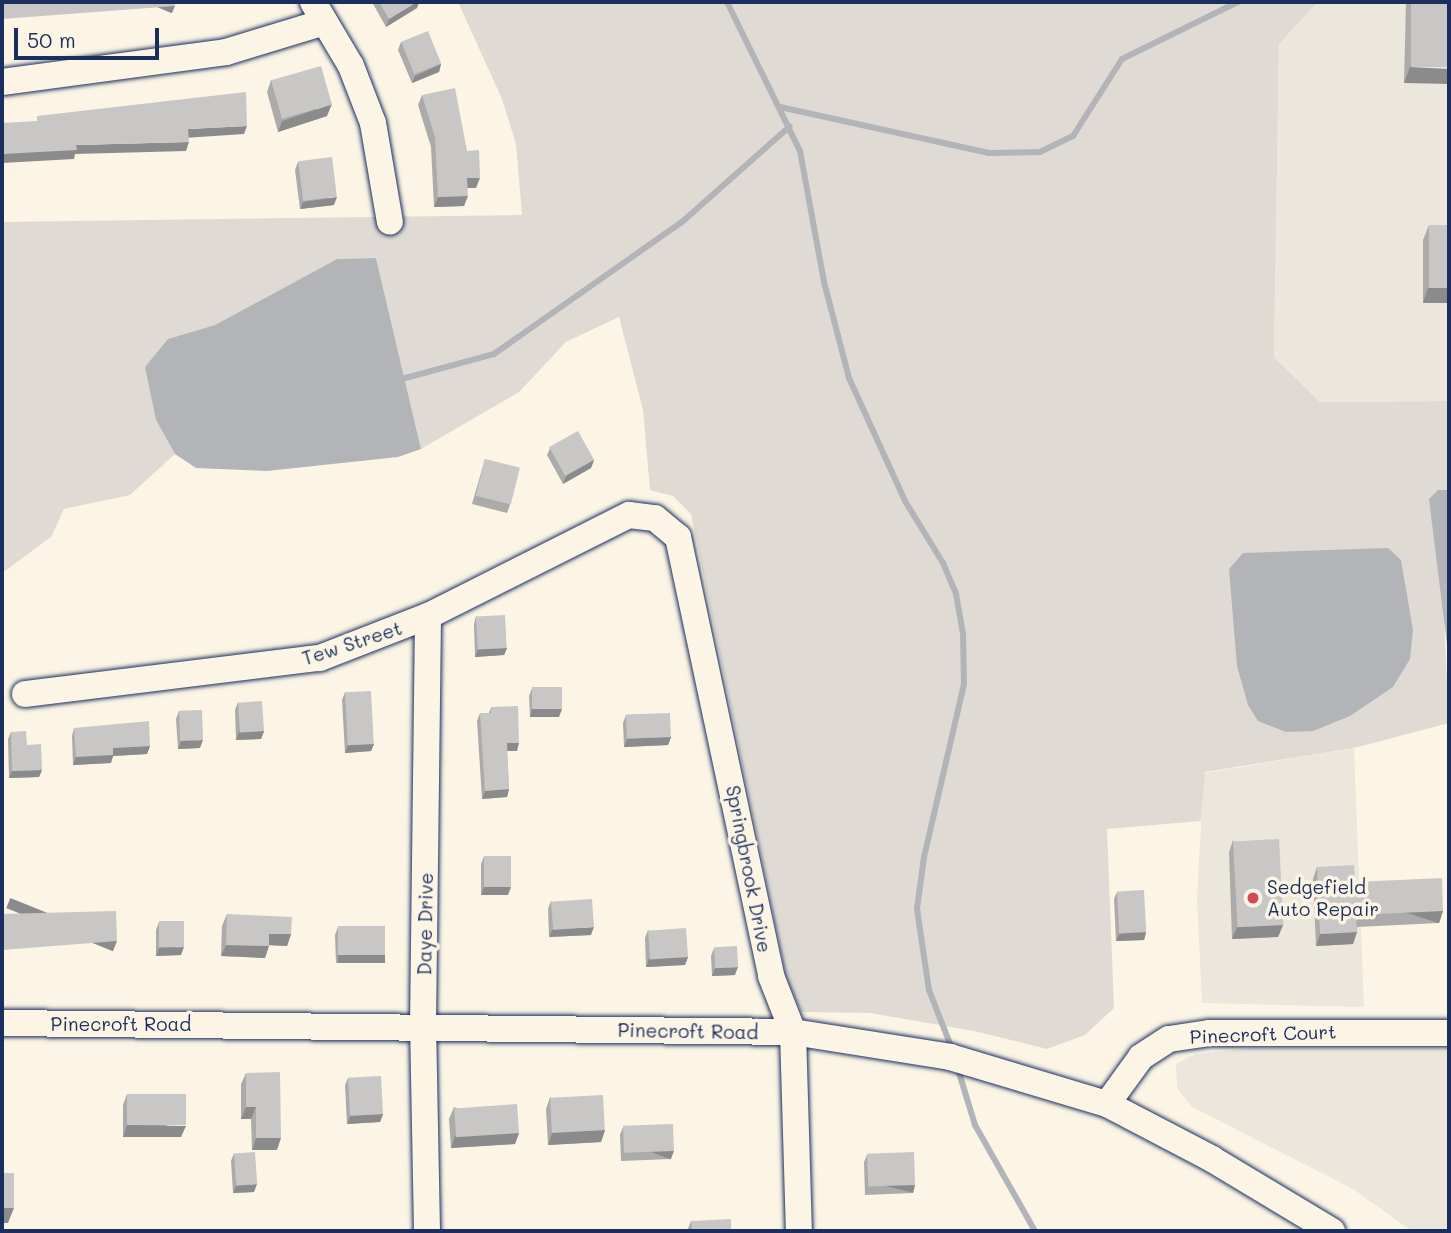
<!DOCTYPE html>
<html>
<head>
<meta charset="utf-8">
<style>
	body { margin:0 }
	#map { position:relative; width:1451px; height:1233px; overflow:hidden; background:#fcf5e5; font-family:Mali,sans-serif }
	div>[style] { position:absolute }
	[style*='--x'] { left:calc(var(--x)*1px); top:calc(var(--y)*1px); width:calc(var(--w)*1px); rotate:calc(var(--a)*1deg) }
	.built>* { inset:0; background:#ece7dc }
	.green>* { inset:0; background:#dfdbd4 }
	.water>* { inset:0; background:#b2b4b8 }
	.stream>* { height:6px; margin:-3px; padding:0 3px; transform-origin:3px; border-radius:3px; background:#b2b4b8 }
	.roads { filter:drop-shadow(0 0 2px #1b2f5e) drop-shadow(0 0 2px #1b2f5e) }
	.minor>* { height:26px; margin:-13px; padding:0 13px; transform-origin:13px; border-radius:13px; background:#fcf5e5 }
	.wall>* { inset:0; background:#acabaa }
	.shaded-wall>* { inset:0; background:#8c8b8b; transform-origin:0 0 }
	.building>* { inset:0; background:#c8c7c6; transform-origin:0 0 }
	.dots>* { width:19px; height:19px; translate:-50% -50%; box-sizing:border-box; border:4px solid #fcf5e5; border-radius:50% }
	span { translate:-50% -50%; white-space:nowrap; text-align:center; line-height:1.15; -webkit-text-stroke:7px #fcf5e5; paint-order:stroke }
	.street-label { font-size:19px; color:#1b2f5e }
	.poi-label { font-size:19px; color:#1b2f5e }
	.left { translate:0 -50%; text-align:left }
	.frame { position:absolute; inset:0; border:4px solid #1b2f5e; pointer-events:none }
	.scale { position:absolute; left:14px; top:28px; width:145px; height:32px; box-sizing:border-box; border:4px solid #1b2f5e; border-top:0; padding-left:9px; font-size:21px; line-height:24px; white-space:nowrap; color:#1b2f5e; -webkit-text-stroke:5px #fcf5e5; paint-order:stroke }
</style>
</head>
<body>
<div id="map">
	<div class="built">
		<i style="clip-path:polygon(1318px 2px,1449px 2px,1449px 401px,1320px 402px,1274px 357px,1279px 44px)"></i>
		<i style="clip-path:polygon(1354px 748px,1364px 1007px,1202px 1003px,1197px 897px,1204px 773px)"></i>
		<i style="clip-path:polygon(1255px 1048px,1449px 1048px,1449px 1231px,1412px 1231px,1353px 1189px,1192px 1107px,1177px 1088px,1176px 1064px,1195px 1054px)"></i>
	</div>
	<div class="green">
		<i style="clip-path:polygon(458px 2px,1318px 2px,1279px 44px,1274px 357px,1320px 402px,1449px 401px,1449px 490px,1438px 490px,1449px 723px,1354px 748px,1205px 772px,1201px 821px,1107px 829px,1114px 1008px,1085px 1035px,1047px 1049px,974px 1031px,870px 1013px,801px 1012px,786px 976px,691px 514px,673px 496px,650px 490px,643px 410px,619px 317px,566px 342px,519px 392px,421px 449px,376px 258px,337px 259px,215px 325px,168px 339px,156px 420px,175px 454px,130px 495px,64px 509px,51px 537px,2px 573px,2px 222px,522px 215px,516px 144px,502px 99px)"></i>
	</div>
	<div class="water">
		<i style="clip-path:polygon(376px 258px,421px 449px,398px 457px,267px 471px,196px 468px,175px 454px,156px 420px,145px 367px,168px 339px,215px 325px,337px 259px)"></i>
		<i style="clip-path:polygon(1438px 490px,1449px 490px,1449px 661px,1429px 499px)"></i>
		<i style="clip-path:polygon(1388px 548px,1401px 560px,1413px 630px,1410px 659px,1393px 687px,1350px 716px,1313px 731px,1286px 732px,1258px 721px,1248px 705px,1237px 666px,1229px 569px,1243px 553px)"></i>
	</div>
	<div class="stream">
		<i style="--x:727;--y:2;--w:166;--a:63.9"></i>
		<i style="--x:800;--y:151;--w:133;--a:79.6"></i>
		<i style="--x:824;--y:282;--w:99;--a:75.4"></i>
		<i style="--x:849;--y:378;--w:135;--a:65.5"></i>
		<i style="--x:905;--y:501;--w:73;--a:58.5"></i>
		<i style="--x:943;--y:563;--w:34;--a:67"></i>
		<i style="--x:956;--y:594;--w:40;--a:80"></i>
		<i style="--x:963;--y:633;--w:51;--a:88.9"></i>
		<i style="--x:964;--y:684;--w:178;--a:103"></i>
		<i style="--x:924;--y:857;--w:52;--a:97.7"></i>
		<i style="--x:917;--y:909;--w:82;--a:81.6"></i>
		<i style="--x:929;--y:990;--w:63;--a:68.7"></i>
		<i style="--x:780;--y:107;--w:214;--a:12.4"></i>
		<i style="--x:989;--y:153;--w:51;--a:-1.1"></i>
		<i style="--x:1040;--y:152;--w:37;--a:-26"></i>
		<i style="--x:1073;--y:136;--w:91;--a:-57.5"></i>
		<i style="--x:1122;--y:59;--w:129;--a:-26.2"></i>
		<i style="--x:398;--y:380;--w:99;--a:-15.2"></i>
		<i style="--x:494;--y:354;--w:230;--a:-35.1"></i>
		<i style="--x:682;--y:222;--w:144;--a:-41.6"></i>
		<i style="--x:957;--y:1066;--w:62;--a:73"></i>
		<i style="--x:975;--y:1125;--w:122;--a:60.5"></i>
	</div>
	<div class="roads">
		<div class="minor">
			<i style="--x:313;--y:2;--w:74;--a:59.3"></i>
			<i style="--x:351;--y:66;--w:61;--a:68.9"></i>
			<i style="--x:373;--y:123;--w:100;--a:80.3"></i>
			<i style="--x:2;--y:82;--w:226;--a:-7.6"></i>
			<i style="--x:226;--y:52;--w:103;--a:-16.9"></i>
			<i style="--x:25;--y:694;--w:297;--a:-7"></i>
			<i style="--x:320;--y:658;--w:116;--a:-21.3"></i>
			<i style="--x:428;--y:616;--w:225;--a:-26.7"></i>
			<i style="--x:629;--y:515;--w:26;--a:7"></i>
			<i style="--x:655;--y:518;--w:30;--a:40"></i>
			<i style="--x:678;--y:537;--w:449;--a:78"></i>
			<i style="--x:771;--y:976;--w:60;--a:68.6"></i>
			<i style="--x:793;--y:1032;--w:199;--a:88.3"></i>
			<i style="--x:2;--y:1023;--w:791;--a:0.65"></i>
			<i style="--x:793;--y:1032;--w:159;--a:9"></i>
			<i style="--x:950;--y:1057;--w:164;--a:16.7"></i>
			<i style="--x:1107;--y:1104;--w:119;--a:27.6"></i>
			<i style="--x:1212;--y:1159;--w:140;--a:31"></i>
			<i style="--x:1107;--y:1104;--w:58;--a:-54.1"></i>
			<i style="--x:1141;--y:1057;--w:33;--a:-33"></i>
			<i style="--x:1169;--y:1039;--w:40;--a:-8.5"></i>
			<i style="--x:1209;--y:1033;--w:240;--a:0"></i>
			<i style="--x:427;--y:1231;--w:205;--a:-91.1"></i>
			<i style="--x:423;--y:1026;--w:410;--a:-89.3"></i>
		</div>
	</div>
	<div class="wall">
		<i style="clip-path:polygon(372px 2px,419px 2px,417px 8px,386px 27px)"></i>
		<i style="clip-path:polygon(1406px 2px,1449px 2px,1404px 83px)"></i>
		<i style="clip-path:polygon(401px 42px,441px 64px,439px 72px,412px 83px,398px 50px)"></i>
		<i style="clip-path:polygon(271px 80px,327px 116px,278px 132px,267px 92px)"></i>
		<i style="clip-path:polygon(422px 95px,467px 151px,476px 188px,467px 188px,464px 206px,434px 207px,431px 147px,418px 105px)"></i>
		<i style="clip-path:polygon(298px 162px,334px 205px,300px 209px,295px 170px)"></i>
		<i style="clip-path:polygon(1429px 225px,1449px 225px,1449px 303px,1423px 303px,1423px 240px)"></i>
		<i style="clip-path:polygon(550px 448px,594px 460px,591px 468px,563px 484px,547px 455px)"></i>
		<i style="clip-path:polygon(485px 459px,510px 505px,507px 513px,472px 504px)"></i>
		<i style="clip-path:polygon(476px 616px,507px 648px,504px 655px,475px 657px,474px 624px)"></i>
		<i style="clip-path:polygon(532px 688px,559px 717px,530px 717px,529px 696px)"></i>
		<i style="clip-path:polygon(345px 692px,374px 744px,371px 751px,345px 753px,342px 700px)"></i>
		<i style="clip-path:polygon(238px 702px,264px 731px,261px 739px,236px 740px,235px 710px)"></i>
		<i style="clip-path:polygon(491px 707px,517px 751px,507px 751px,509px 789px,507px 797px,482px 799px,477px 721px,480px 713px,489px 713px)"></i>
		<i style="clip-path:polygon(179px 711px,200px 748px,178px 749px,176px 719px)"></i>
		<i style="clip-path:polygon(626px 715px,671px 737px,668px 745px,624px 747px,623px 723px)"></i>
		<i style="clip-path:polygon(74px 728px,150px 746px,147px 754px,113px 756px,111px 763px,73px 765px,72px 736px)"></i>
		<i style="clip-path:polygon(11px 732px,42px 770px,39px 777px,9px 778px,8px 739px)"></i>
		<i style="clip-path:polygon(1233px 840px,1283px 925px,1278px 937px,1232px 939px,1229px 852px)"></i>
		<i style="clip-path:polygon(484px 856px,508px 895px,481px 895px,481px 864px)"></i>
		<i style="clip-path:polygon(1317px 867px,1355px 882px,1443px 911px,1439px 923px,1357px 927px,1357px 932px,1353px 944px,1316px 946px,1313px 879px)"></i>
		<i style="clip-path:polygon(1117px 892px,1146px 932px,1144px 940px,1116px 941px,1114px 899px)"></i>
		<i style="clip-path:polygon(551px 901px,591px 935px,549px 937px,548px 909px)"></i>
		<i style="clip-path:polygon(227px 914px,291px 934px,287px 946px,269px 945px,265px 958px,221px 956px,222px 926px)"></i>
		<i style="clip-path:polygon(159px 922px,181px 955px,156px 956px,156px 930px)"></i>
		<i style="clip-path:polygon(338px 927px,382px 963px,336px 963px,335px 935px)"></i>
		<i style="clip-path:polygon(648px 930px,688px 957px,685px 965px,646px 967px,645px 938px)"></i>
		<i style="clip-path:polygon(714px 948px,735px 975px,712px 976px,711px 956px)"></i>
		<i style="clip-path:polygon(246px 1073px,277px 1150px,252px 1150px,251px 1119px,241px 1119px,241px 1084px)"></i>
		<i style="clip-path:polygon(348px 1078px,383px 1114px,380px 1122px,347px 1124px,345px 1085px)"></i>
		<i style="clip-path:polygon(127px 1094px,181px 1137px,123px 1137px,123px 1105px)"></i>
		<i style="clip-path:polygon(550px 1097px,605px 1130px,601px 1142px,548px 1145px,546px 1109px)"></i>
		<i style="clip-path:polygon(454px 1107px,519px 1133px,515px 1144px,451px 1148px,449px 1119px)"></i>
		<i style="clip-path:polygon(623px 1127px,671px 1159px,621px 1161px,620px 1135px)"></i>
		<i style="clip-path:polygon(234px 1153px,254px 1192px,233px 1193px,231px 1161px)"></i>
		<i style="clip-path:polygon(867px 1155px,915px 1185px,913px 1193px,865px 1195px,864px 1162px)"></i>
		<i style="clip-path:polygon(691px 1221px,731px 1231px,687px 1231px)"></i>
	</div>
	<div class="shaded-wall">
		<i style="clip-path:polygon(417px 2px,419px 2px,417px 8px,386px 27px,389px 19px)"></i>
		<i style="left:175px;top:6px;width:8px;height:173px;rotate:113deg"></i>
		<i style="clip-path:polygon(441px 64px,439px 72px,412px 83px,415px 76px)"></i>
		<i style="clip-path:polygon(1410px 67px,1449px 69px,1449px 84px,1404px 83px)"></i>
		<i style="clip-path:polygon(332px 104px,327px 116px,278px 132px,282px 121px)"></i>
		<i style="clip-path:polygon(247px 126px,244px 134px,184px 138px,188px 129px)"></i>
		<i style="clip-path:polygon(189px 142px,186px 151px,75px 154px,74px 159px,2px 163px,2px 154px,76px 145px)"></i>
		<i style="clip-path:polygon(467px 178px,480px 178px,476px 188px,463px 188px)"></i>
		<i style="clip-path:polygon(468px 196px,464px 206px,434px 207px,438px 197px)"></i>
		<i style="clip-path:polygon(337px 197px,334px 205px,300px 209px,303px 202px)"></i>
		<i style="clip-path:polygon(1428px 288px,1449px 288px,1449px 303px,1423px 303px)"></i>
		<i style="clip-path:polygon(594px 460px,591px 468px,563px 484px,566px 476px)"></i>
		<i style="clip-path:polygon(507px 648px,504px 655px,475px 657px,478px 649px)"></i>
		<i style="clip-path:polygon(532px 709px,562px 709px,559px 717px,530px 717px)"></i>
		<i style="clip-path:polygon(264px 731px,261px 739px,236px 740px,239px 732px)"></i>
		<i style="clip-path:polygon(671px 737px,668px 745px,624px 747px,627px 739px)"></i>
		<i style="clip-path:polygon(203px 740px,200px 748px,178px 749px,181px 741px)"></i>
		<i style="clip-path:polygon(507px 743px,519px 743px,517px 751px,504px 751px)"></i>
		<i style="clip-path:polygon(374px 744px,371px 751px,345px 753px,348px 745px)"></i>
		<i style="clip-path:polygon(150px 746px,147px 754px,113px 756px,111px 763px,73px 765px,76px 757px,113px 748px)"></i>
		<i style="clip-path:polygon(42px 770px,39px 777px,9px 778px,12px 771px)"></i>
		<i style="clip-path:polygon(509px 789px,507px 797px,482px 799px,485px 791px)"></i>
		<i style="clip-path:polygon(484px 887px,511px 887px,508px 895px,481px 895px)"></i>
		<i style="left:1443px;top:911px;width:13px;height:87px;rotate:108deg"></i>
		<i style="clip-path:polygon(1283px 925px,1278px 937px,1232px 939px,1237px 927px)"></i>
		<i style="clip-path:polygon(594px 927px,591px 935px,549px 937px,552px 930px)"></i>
		<i style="clip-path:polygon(1146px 932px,1144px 940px,1116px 941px,1119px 934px)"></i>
		<i style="clip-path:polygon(1357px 932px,1353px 944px,1316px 946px,1320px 934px)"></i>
		<i style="clip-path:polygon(269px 934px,291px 934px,287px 946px,265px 945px)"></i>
		<i style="left:117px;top:941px;width:11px;height:115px;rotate:112deg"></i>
		<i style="clip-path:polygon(226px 945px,269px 946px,265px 958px,221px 956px)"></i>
		<i style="clip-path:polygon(184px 947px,181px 955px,156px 956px,159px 948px)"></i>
		<i style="left:338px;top:955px;width:47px;height:8px"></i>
		<i style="clip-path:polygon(688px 957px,685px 965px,646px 967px,649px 959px)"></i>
		<i style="clip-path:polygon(738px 967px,735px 975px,712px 976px,715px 968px)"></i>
		<i style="clip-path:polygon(246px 1107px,256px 1107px,251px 1119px,241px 1119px)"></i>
		<i style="clip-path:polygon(383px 1114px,380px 1122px,347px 1124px,350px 1116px)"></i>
		<i style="clip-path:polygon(127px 1125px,186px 1126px,181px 1137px,123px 1137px)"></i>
		<i style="clip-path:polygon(605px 1130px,601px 1142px,548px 1145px,552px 1133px)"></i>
		<i style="clip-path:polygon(519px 1133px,515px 1144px,451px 1148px,455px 1136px)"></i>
		<i style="clip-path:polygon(256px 1138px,281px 1138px,277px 1150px,252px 1150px)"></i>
		<i style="left:674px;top:1151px;width:9px;height:50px;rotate:111deg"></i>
		<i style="clip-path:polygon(257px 1184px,254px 1192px,233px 1193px,236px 1186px)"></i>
		<i style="left:915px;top:1185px;width:8px;height:47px;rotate:104deg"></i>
		<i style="clip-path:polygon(2px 1208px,14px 1208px,8px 1223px,2px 1223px)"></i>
	</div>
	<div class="building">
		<i style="clip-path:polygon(2px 2px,175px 2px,175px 6px,2px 19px)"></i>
		<i style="clip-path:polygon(379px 2px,417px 2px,389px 19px)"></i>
		<i style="left:1411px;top:2px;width:38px;height:65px"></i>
		<i style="left:428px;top:31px;width:35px;height:29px;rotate:68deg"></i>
		<i style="left:321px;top:66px;width:40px;height:52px;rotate:74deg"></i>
		<i style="clip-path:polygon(455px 88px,467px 151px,479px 150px,480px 178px,467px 178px,468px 196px,438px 197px,435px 137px,422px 95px)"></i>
		<i style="clip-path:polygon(246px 92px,247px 126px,188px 129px,189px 142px,76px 145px,77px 150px,2px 154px,2px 123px,37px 121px,37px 116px)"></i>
		<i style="left:332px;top:157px;width:40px;height:34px;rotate:83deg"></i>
		<i style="left:1429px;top:225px;width:20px;height:63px"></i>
		<i style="left:578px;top:431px;width:33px;height:33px;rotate:61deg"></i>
		<i style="left:485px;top:459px;width:36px;height:38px;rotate:14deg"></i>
		<i style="left:505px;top:615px;width:33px;height:29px;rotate:87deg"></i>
		<i style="left:562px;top:687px;width:22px;height:30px;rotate:90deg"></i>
		<i style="left:371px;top:691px;width:53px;height:26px;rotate:87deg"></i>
		<i style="left:262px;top:701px;width:30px;height:24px;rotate:86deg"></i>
		<i style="clip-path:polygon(518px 706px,519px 743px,507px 743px,509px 789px,485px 791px,480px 713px,491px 713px,491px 707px)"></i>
		<i style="left:202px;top:710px;width:30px;height:23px;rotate:88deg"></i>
		<i style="left:670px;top:713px;width:24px;height:44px;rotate:88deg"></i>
		<i style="clip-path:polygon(149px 721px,150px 746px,113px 748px,113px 755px,76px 757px,74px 728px)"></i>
		<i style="clip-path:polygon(26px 731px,27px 745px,41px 744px,42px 770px,12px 771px,11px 732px)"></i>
		<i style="left:1279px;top:839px;width:86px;height:46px;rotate:87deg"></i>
		<i style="left:484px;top:856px;width:27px;height:31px"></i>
		<i style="clip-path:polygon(1354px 865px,1355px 882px,1442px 878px,1443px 911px,1356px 915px,1357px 932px,1320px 934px,1317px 867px)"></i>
		<i style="left:1144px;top:890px;width:42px;height:27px;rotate:87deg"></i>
		<i style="left:592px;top:899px;width:28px;height:41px;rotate:86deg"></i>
		<i style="clip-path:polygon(116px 911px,117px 941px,2px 950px,2px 914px)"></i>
		<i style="clip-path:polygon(227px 914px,292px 917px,291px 934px,269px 934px,269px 946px,226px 945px)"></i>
		<i style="left:184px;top:921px;width:26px;height:25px;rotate:90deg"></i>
		<i style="left:385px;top:926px;width:29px;height:47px;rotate:90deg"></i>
		<i style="left:686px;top:928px;width:29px;height:38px;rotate:86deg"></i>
		<i style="left:737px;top:946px;width:21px;height:23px;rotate:87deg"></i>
		<i style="clip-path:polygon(280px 1072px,281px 1138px,256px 1138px,256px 1107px,246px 1107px,246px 1073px)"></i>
		<i style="left:381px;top:1076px;width:38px;height:33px;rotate:87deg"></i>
		<i style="left:127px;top:1094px;width:59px;height:31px"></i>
		<i style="left:603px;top:1095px;width:35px;height:53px;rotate:87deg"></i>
		<i style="left:517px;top:1104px;width:29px;height:63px;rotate:86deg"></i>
		<i style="left:673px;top:1124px;width:27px;height:50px;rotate:88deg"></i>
		<i style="left:255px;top:1152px;width:32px;height:21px;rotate:86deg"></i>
		<i style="left:914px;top:1152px;width:33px;height:47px;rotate:88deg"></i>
		<i style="left:2px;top:1173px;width:12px;height:35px"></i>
		<i style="clip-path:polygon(731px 1219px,731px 1231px,692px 1231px,691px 1221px)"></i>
	</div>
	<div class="dots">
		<i style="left:1253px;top:898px;background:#d1495b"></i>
	</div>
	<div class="street-label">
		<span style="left:352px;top:643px;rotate:-18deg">Tew Street</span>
		<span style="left:749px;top:869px;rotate:79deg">Springbrook Drive</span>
		<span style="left:425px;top:924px;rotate:-89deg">Daye Drive</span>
		<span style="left:121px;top:1024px">Pinecroft Road</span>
		<span style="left:688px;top:1031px;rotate:1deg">Pinecroft Road</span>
		<span style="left:1263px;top:1034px;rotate:-2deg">Pinecroft Court</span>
	</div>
	<div class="poi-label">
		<span class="left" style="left:1267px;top:898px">Sedgefield<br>Auto Repair</span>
	</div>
	<div class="frame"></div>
	<div class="scale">50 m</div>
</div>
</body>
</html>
